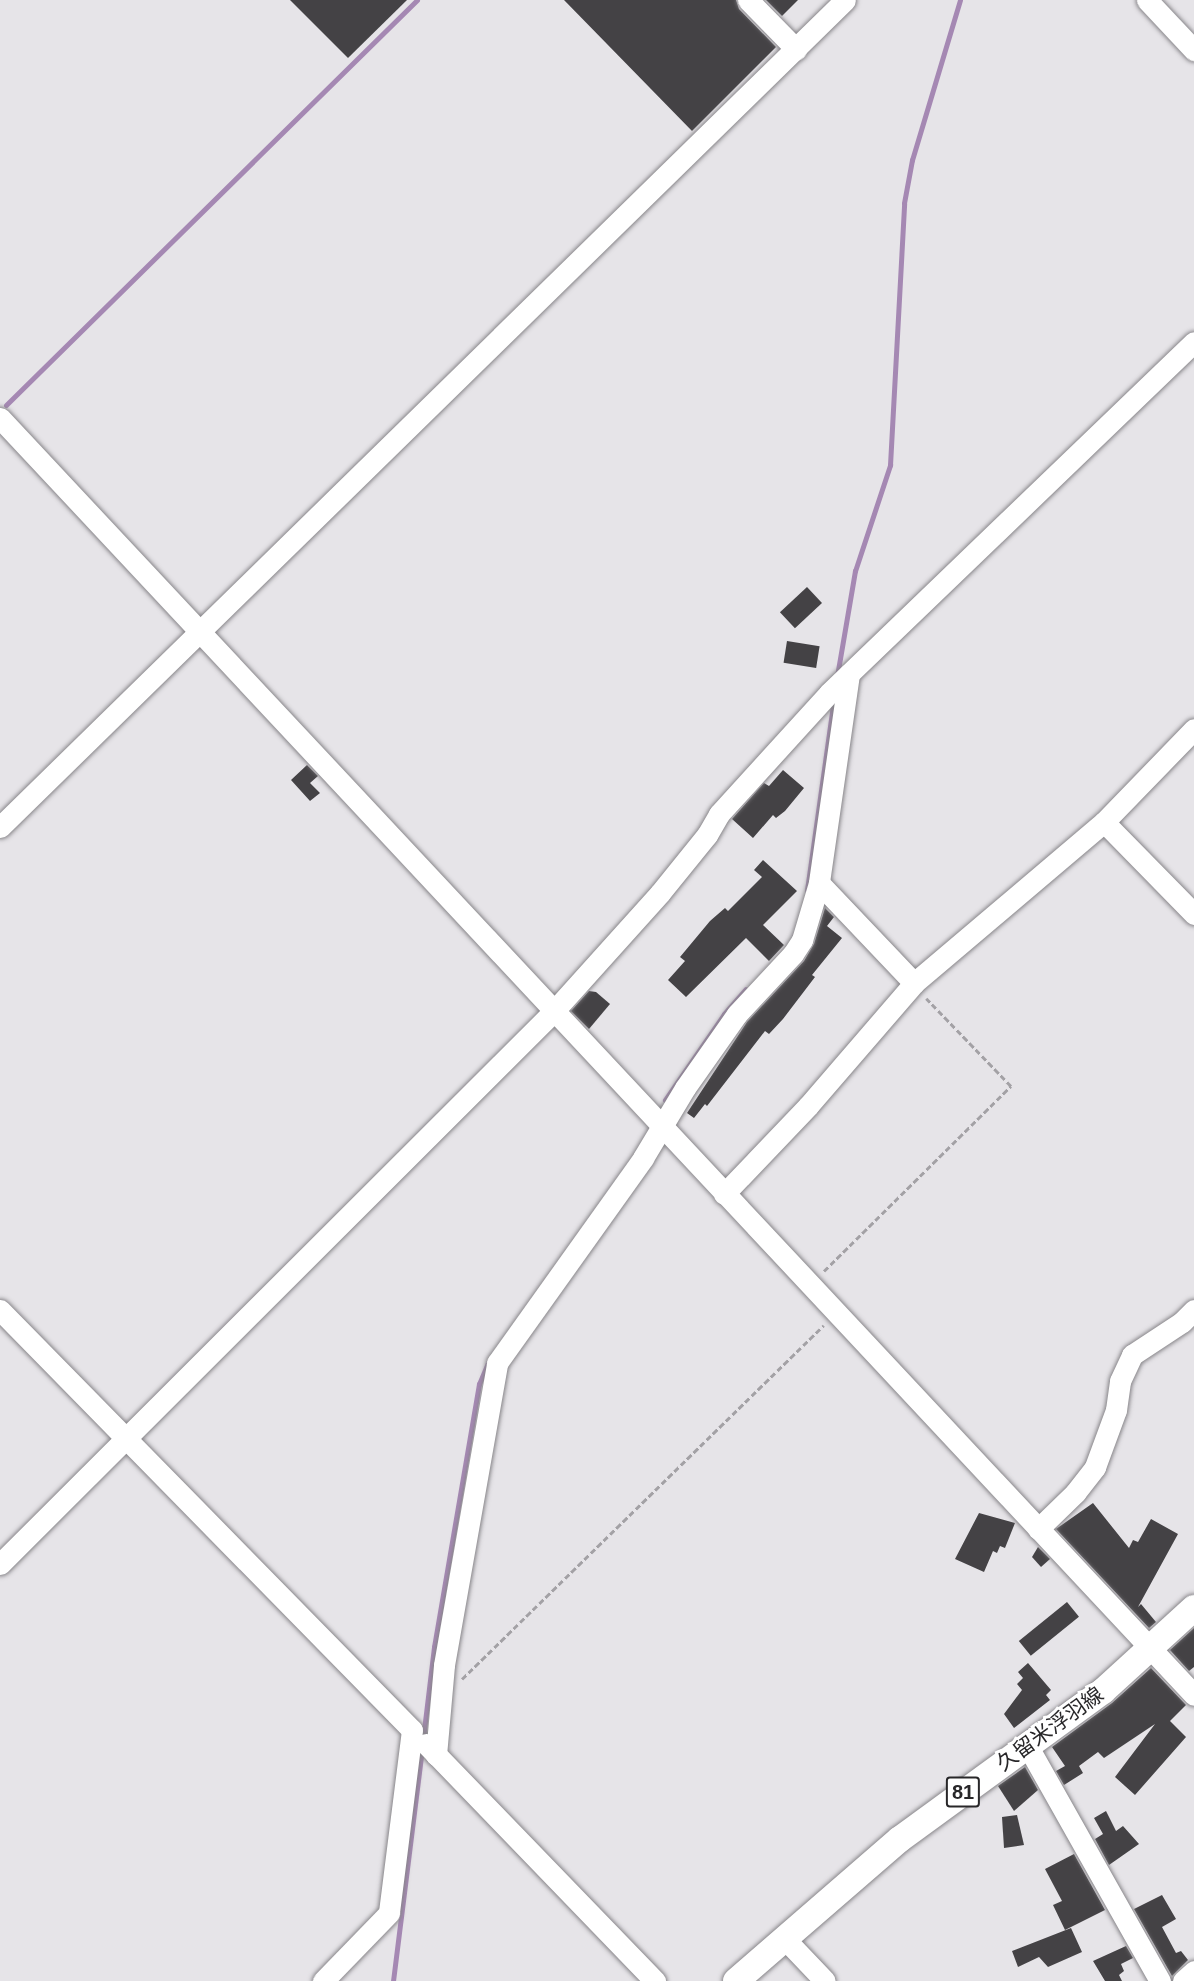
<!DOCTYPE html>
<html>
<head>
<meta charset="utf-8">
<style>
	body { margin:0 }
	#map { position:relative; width:1194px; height:1981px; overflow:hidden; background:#e6e4e8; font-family:Arial,"Noto Sans JP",sans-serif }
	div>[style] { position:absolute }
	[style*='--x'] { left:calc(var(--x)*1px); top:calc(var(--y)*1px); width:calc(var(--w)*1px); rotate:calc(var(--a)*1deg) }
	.stream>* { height:5px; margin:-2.5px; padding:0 2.5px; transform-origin:2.5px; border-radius:2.5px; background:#a588b3 }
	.building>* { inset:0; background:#444245; transform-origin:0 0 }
	.path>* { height:3px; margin-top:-1.5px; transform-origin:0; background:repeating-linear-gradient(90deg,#a3a1a5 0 6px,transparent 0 9px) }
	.roads { filter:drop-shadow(0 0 2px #878589) drop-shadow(0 0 2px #878589) }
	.minor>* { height:21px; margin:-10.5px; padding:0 10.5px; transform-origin:10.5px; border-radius:10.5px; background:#fff }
	.major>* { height:26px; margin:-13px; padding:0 13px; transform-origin:13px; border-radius:13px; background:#fff }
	span { translate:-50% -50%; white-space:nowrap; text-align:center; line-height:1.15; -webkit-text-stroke:6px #fff; paint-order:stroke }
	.shield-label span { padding:2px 4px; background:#fff; border:2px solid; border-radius:4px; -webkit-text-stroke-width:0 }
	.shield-label { font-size:20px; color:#282729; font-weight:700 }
	.street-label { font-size:21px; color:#282729 }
</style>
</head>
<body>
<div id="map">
	<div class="stream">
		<i style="--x:6;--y:405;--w:577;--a:-44.58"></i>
		<i style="--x:837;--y:676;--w:107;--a:-80.3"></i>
		<i style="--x:855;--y:571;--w:112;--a:-71.7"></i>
		<i style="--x:890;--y:465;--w:262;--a:-86.9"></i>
		<i style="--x:904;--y:203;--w:44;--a:-79.5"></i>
		<i style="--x:912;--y:160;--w:167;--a:-73.3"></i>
		<i style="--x:807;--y:890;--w:195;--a:-82"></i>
		<i style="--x:665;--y:1100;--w:104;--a:-55.5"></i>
		<i style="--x:724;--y:1014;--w:33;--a:-49"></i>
		<i style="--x:423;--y:1738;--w:92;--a:-83.1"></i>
		<i style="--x:434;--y:1647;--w:267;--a:-80.3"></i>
		<i style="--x:479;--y:1384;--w:25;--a:-67"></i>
		<i style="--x:393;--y:1981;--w:235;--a:-82.9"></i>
	</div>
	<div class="building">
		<i style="clip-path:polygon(290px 0,407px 0,348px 58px)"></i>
		<i style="clip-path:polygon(564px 0,736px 0,739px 9px,776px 47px,692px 131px)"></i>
		<i style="clip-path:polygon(766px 0,798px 0,782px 16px)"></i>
		<i style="left:807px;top:587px;width:22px;height:37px;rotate:47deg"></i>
		<i style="left:787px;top:641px;width:33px;height:22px;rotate:9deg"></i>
		<i style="clip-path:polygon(307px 765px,318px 776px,310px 783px,320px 793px,310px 801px,291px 780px)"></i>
		<i style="clip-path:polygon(783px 770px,804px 788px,785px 811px,776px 818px,773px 815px,753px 838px,732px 819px,764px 783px,769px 786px)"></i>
		<i style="clip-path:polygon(763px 860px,797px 891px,763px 925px,784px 945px,769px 961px,746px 938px,686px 997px,668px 980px,685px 961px,680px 957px,710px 921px,725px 908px,728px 911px,762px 877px,754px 870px)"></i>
		<i style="clip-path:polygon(825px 908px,834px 917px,827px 926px,842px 938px,812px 975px,815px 977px,783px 1019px,769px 1034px,765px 1031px,707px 1106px,705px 1104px,694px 1118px,687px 1113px,747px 1022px,804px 961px,814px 944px)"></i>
		<i style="clip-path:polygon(589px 991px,596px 992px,610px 1004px,589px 1029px,571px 1011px)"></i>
		<i style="clip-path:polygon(1093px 1503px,1129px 1548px,1133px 1540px,1138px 1542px,1151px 1519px,1178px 1534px,1138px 1607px,1141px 1604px,1156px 1622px,1149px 1628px,1056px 1529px)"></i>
		<i style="clip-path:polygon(979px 1513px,1015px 1523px,1005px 1548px,1000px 1546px,997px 1553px,993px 1551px,984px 1572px,955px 1559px)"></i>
		<i style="clip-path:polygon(1038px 1547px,1050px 1559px,1041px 1567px,1032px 1557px)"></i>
		<i style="left:1067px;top:1602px;width:19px;height:62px;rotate:51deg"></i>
		<i style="clip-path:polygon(1194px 1628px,1194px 1667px,1189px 1671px,1170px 1650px)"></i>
		<i style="clip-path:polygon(1028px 1663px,1051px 1690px,1046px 1695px,1050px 1700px,1014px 1728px,1004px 1714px,1022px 1690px,1017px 1684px,1023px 1678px,1018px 1672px)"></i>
		<i style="clip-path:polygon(1151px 1668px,1186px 1705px,1170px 1721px,1186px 1737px,1135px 1795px,1115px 1777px,1155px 1724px,1104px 1758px,1098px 1752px,1079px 1766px,1083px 1773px,1064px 1785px,1056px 1771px,1065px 1766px,1052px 1747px,1112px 1703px)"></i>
		<i style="clip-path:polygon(1025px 1767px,1038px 1790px,1014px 1811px,998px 1786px)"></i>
		<i style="clip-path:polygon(1106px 1811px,1116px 1831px,1123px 1826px,1139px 1844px,1109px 1865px,1095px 1839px,1103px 1834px,1094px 1818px)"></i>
		<i style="clip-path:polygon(1017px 1815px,1024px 1845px,1004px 1848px,1002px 1817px)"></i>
		<i style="clip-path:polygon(1074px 1854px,1105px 1910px,1065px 1930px,1053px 1905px,1062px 1901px,1045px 1869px)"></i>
		<i style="clip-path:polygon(1162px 1895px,1176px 1919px,1162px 1927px,1176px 1953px,1181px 1951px,1188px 1960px,1172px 1976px,1134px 1909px)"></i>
		<i style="clip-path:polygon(1071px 1928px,1082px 1952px,1048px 1967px,1039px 1957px,1018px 1967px,1012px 1951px)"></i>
		<i style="clip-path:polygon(1126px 1946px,1133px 1958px,1121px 1964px,1124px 1971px,1119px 1975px,1122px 1981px,1105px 1981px,1093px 1961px)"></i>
	</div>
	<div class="path">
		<i style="--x:824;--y:1271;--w:263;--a:-44.7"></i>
		<i style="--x:1011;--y:1086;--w:122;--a:-134"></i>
		<i style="--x:462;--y:1679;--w:506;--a:-44.36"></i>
	</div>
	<div class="roads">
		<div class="minor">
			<i style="--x:748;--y:0;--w:69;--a:45.6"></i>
			<i style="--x:1147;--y:0;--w:69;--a:46.8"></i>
			<i style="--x:0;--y:418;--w:1748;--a:46.92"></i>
			<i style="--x:849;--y:674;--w:211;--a:98.2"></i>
			<i style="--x:819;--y:883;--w:138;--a:46.5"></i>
			<i style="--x:1104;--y:822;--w:129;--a:45.6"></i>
			<i style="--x:0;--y:827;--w:1182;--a:-44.38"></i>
			<i style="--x:724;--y:1194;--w:122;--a:-46.3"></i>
			<i style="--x:808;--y:1106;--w:162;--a:-49.2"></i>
			<i style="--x:914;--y:983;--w:249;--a:-40.3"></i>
			<i style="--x:1104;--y:822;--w:129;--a:-45.9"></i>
			<i style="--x:0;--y:1310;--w:588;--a:45.55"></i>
			<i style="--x:412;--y:1730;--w:184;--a:97.2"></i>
			<i style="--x:389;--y:1913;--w:95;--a:134.1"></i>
			<i style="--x:1038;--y:1529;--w:52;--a:-44.2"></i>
			<i style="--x:1075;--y:1493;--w:33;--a:-52"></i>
			<i style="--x:1095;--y:1467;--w:61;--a:-69.8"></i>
			<i style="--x:1116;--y:1410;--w:29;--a:-82"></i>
			<i style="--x:1120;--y:1381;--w:29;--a:-65"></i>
			<i style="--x:1132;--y:1355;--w:60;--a:-33.4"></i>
			<i style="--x:1182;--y:1322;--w:17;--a:-45"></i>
			<i style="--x:0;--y:1564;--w:781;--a:-44.95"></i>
			<i style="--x:553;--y:1012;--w:160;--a:-48"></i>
			<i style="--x:660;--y:893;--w:75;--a:-51"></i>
			<i style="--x:707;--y:835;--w:24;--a:-60"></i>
			<i style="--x:719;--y:814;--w:164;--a:-47.7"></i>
			<i style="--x:829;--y:693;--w:506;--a:-43.88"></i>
			<i style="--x:426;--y:1744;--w:330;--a:46"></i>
			<i style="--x:1027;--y:1745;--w:271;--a:60.6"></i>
			<i style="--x:436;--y:1755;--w:90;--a:-84.9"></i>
			<i style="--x:444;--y:1665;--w:307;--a:-80"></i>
			<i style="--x:497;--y:1363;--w:252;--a:-54.5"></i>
			<i style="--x:643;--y:1158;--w:82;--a:-59"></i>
			<i style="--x:685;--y:1088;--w:90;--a:-54.9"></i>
			<i style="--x:737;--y:1014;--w:82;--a:-47"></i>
			<i style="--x:793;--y:954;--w:17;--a:-57"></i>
			<i style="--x:802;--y:940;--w:59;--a:-73.4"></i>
			<i style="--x:784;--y:1938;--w:59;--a:46.4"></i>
			<i style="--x:1183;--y:1981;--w:15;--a:-42"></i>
		</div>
		<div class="major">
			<i style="--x:736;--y:1981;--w:217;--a:-40.9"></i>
			<i style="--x:900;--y:1839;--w:251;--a:-36.1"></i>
			<i style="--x:1103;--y:1691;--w:123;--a:-42.4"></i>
		</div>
	</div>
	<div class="shield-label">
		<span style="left:963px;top:1792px">81</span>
	</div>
	<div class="street-label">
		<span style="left:1050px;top:1729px;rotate:-36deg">久留米浮羽線</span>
	</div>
</div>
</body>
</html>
